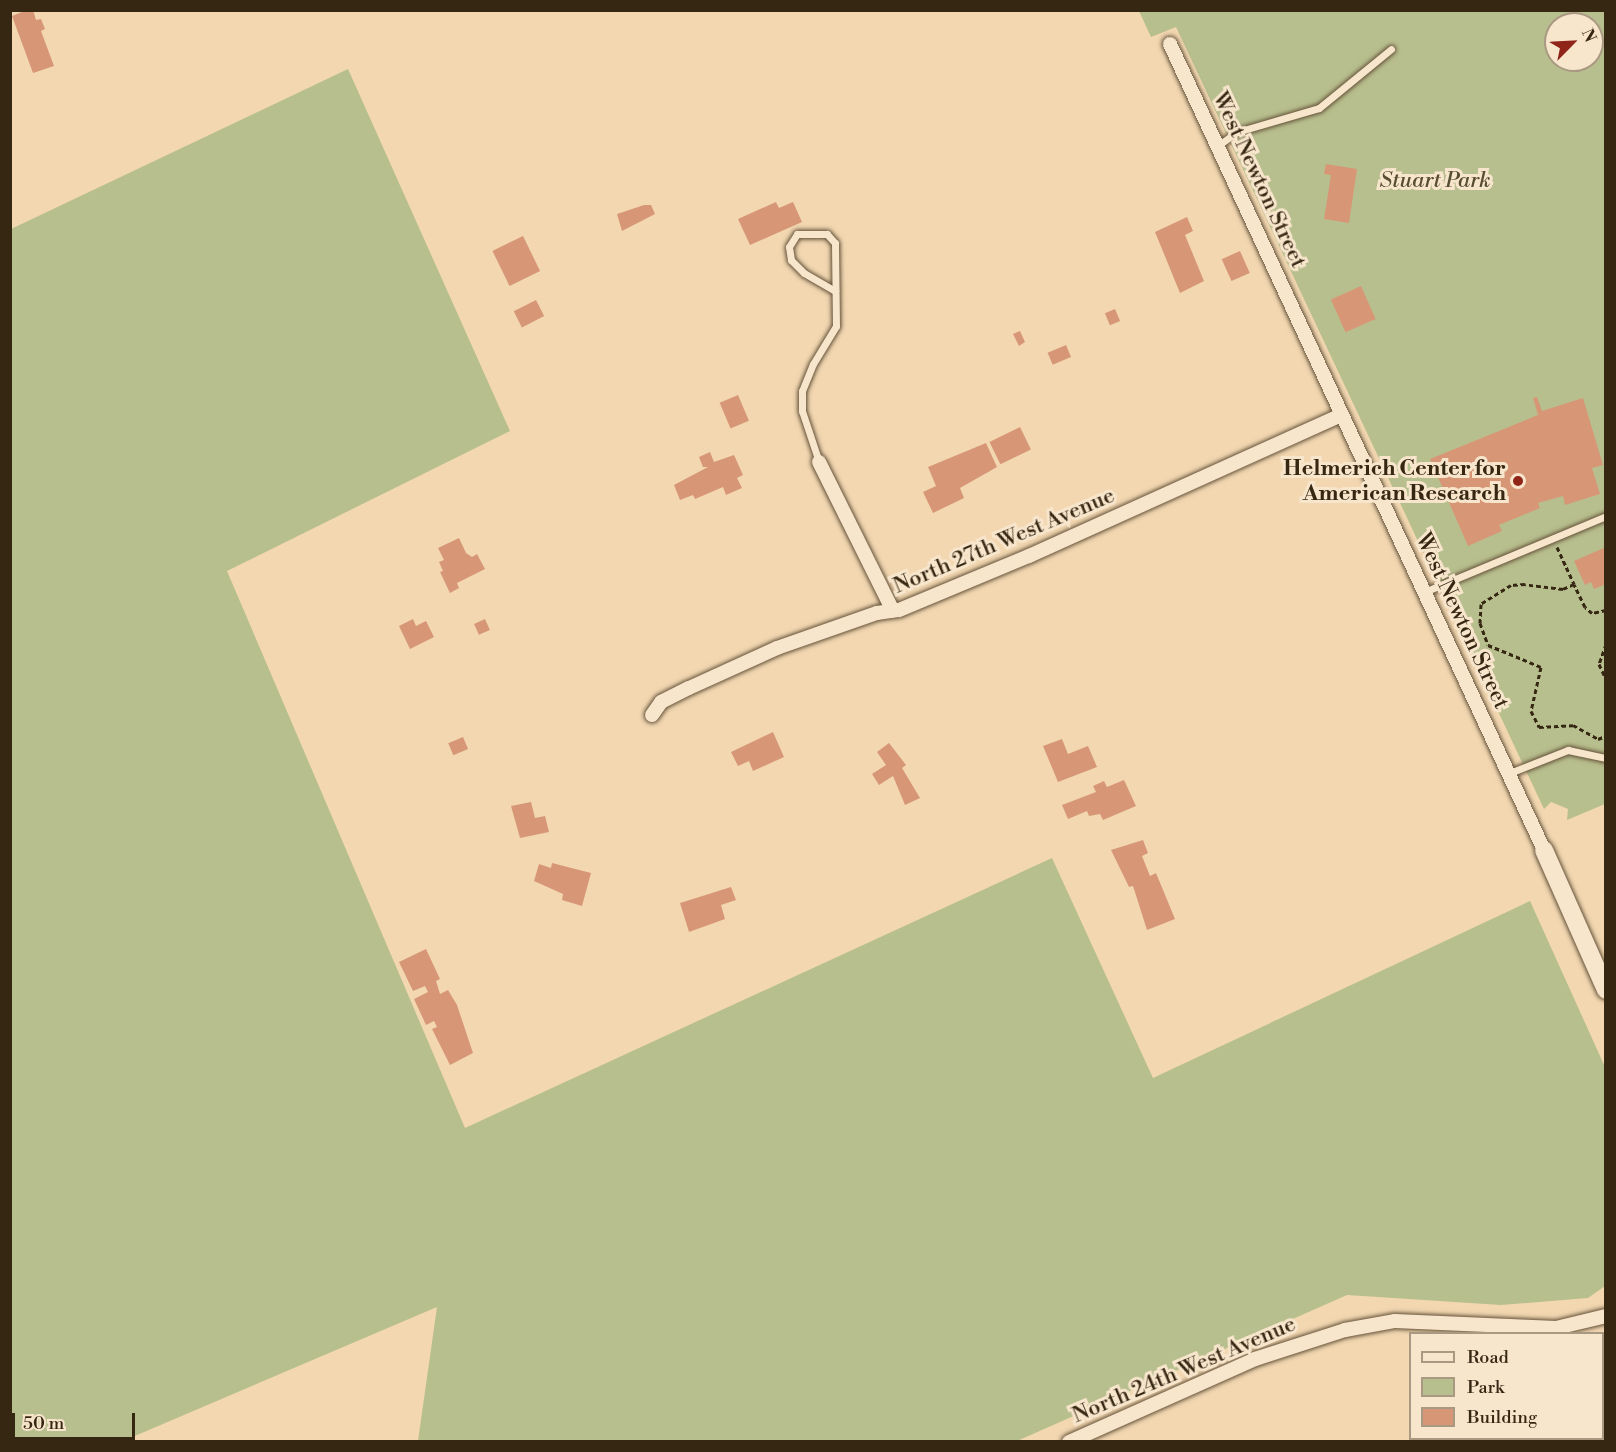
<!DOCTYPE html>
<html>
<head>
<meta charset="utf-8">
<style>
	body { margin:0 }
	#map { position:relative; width:1616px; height:1452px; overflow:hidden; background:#f2d7b1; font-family:"Libre Bodoni",serif }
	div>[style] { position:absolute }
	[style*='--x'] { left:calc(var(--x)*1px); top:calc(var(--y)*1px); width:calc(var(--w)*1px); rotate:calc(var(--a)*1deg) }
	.green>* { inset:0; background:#b8bf8e }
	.building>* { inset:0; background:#d79777; transform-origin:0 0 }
	.path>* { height:3px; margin-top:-1.5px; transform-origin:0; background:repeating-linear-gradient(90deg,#362713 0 4.5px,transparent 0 7.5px) }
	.roads { filter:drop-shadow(0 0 2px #65533a) drop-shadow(0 0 2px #65533a) }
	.lane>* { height:7px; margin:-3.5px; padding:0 3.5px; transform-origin:3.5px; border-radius:3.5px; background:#f7e5cc }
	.street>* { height:14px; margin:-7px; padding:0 7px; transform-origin:7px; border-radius:7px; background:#f7e5cc }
	.secondary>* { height:18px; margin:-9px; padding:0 9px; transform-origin:9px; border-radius:9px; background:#f7e5cc }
	.dots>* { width:16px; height:16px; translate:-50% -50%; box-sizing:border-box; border:3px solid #f7e5cc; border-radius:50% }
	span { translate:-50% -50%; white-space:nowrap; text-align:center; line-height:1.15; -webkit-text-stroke:6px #f7e5cc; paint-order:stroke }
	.street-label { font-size:22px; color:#362713 }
	.park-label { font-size:22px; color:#564d32; font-style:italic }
	.poi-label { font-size:22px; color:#362713; font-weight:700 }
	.right { translate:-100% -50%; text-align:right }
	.frame { position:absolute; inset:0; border:12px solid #362713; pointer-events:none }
	.legend { position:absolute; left:1409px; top:1332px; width:195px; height:108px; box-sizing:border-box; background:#f7e5cc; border:2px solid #aa9982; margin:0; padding:8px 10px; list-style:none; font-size:18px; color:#362713 }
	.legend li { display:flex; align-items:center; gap:12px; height:30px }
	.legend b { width:30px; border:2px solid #aa9982 }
	.north { position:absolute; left:1544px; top:12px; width:60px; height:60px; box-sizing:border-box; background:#f7e5cc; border:2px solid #aa9982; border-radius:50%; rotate:66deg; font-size:16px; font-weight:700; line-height:24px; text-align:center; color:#362713 }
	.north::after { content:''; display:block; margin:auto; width:21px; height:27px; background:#8f2418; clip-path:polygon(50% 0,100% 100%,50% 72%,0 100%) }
	.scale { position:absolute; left:12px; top:1413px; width:123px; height:27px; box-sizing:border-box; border:3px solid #362713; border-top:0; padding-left:8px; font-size:18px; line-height:21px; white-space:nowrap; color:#362713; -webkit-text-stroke:4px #f7e5cc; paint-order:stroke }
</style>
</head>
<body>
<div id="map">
	<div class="green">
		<i style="clip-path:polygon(evenodd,1139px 11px,1605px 11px,1605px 804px,1567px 820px,1568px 809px,1551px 802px,1544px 809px,1176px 27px,1151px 37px,1139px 11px,1556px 24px,1592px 24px,1592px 60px,1556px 60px,1556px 24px)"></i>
		<i style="clip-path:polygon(348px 69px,510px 431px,227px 571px,465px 1128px,1052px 858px,1153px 1078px,1530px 901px,1605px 1067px,1605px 1286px,1588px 1298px,1501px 1305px,1347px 1295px,1017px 1441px,418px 1441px,437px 1307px,123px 1441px,11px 1441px,11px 229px)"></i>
	</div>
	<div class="building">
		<i style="clip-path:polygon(27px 10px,33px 10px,36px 20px,41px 19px,45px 29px,41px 31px,54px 66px,33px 73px,12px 16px)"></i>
		<i style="clip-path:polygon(1326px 164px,1357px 169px,1349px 223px,1324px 219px,1331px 175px,1324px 174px)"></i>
		<i style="clip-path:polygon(776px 202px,779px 208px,793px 202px,802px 222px,750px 245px,738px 219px)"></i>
		<i style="clip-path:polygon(644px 205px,651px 205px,655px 214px,622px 231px,617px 214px)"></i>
		<i style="clip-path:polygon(1187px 217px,1193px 231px,1185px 235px,1204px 281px,1180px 293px,1155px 232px)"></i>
		<i style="left:523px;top:236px;width:39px;height:34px;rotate:64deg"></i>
		<i style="left:1240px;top:251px;width:24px;height:20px;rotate:66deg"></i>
		<i style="left:1361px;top:286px;width:36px;height:33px;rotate:66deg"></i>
		<i style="left:536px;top:300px;width:18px;height:25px;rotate:63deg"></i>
		<i style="left:1115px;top:309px;width:13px;height:11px;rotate:67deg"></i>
		<i style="clip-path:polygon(1020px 331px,1025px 342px,1019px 346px,1013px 334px)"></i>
		<i style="left:1066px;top:345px;width:13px;height:20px;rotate:67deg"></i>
		<i style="left:738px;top:395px;width:28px;height:20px;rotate:67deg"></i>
		<i style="clip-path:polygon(1537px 397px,1542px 411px,1583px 398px,1603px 465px,1592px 468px,1600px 494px,1565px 505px,1563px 496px,1538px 503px,1540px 508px,1499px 525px,1502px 531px,1468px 546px,1430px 459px,1538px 415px,1533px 398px)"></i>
		<i style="left:1020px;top:427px;width:25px;height:34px;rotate:64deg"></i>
		<i style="clip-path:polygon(986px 443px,997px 467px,960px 488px,964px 498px,933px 513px,923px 492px,936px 486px,928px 467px)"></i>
		<i style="clip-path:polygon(710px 452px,714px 462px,734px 455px,743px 475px,737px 478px,742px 488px,726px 495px,723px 487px,695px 499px,693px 495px,680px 500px,674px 485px,708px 467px,703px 467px,699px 457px)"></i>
		<i style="clip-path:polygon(459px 538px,466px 553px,472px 557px,477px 554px,485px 569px,457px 583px,459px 588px,450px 593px,440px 572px,443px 571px,439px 562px,444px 560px,438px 548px)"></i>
		<i style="clip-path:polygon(1606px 547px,1606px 584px,1594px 589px,1591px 582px,1585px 585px,1574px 561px)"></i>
		<i style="clip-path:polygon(413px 619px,416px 626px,426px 621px,434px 637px,410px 649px,399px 626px)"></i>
		<i style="left:485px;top:619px;width:12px;height:12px;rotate:66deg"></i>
		<i style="clip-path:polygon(773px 732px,784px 757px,753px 771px,749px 761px,738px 766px,731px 752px)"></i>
		<i style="left:463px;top:737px;width:13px;height:16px;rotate:67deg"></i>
		<i style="clip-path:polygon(1062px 739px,1068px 754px,1088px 746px,1097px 767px,1058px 782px,1043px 746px)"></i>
		<i style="clip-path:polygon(889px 743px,906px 765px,902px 768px,920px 798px,905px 805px,893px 776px,879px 785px,872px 774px,886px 765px,877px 752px)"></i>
		<i style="clip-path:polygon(1124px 780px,1136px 806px,1103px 820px,1100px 814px,1089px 816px,1087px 811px,1068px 819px,1062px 805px,1096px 792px,1093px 786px,1104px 781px,1107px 787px)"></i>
		<i style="clip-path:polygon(531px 802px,535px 818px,545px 816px,549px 832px,520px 838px,511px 806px)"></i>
		<i style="clip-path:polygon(1143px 840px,1148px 853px,1142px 856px,1150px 876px,1156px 873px,1175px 919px,1147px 930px,1133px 886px,1129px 887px,1111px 850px)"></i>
		<i style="clip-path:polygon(552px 863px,591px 873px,582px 906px,562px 900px,563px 894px,534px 881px,539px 864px,551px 868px)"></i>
		<i style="clip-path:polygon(731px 887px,736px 900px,721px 905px,725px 919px,689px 932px,680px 903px)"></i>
		<i style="clip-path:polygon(426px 949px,440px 979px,436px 981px,440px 994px,448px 990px,457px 1005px,473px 1053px,450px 1065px,432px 1029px,437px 1027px,434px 1021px,426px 1025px,414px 999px,428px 992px,425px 986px,413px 991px,399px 962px)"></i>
	</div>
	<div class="path">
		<i style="--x:1557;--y:547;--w:41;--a:65.3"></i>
		<i style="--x:1606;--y:610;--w:14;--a:168"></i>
		<i style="--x:1592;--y:613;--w:9;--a:-139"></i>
		<i style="--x:1585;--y:607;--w:25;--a:-116"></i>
		<i style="--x:1574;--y:584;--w:12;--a:156"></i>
		<i style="--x:1563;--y:589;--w:38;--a:-173"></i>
		<i style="--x:1525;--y:584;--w:14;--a:176"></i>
		<i style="--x:1511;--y:585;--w:36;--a:148"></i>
		<i style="--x:1481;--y:604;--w:19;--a:93"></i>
		<i style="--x:1480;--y:623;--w:23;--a:70"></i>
		<i style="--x:1488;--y:645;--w:57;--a:22.5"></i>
		<i style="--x:1541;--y:667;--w:45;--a:102.8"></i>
		<i style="--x:1531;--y:711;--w:18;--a:63"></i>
		<i style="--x:1539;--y:727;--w:34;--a:-3"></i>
		<i style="--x:1573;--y:725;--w:29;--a:29"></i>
		<i style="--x:1598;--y:739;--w:9;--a:-21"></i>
		<i style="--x:1606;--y:644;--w:21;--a:109"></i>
		<i style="--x:1599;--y:664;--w:17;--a:65"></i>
	</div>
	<div class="roads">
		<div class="lane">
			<i style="--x:1216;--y:147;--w:26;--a:-36"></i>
			<i style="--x:1237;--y:132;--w:85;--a:-16.3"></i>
			<i style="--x:1319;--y:108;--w:93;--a:-39.3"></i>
			<i style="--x:819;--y:462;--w:54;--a:-108.4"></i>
			<i style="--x:802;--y:411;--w:20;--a:-90"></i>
			<i style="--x:802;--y:391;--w:29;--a:-68"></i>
			<i style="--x:813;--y:364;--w:44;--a:-58.8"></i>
			<i style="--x:836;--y:326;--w:83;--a:-90.7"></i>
			<i style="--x:835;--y:243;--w:12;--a:-132"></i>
			<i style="--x:827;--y:234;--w:30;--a:180"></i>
			<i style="--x:797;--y:234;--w:15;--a:122"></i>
			<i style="--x:789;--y:247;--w:13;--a:81"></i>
			<i style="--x:791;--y:260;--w:18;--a:45"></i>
			<i style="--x:804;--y:273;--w:36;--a:30"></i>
			<i style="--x:1422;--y:593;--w:199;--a:-22.7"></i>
			<i style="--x:1507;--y:774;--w:66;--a:-21.5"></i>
			<i style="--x:1568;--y:750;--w:39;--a:12"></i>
		</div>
		<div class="street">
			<i style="--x:1170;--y:44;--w:889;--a:65.11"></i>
			<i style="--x:819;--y:462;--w:166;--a:63.6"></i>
			<i style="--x:652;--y:715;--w:16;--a:-55"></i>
			<i style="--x:661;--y:702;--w:31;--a:-27"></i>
			<i style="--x:689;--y:688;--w:97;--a:-24.4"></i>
			<i style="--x:777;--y:648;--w:106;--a:-19.3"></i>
			<i style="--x:877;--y:613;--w:22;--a:-8"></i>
			<i style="--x:899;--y:610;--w:141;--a:-22.6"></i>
			<i style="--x:1029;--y:556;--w:342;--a:-24.3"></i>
			<i style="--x:1504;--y:1440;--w:17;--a:7"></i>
			<i style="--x:1069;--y:1442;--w:204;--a:-24"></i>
			<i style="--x:1255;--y:1359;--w:95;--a:-17.9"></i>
			<i style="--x:1345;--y:1330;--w:51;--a:-10.2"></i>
			<i style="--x:1395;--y:1321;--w:161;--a:2.5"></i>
			<i style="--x:1556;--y:1328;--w:51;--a:-13.5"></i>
		</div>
		<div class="secondary">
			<i style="--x:1544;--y:850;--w:153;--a:66.1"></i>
		</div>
	</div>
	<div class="dots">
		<i style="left:1518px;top:481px;background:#8f2418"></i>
	</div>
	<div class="street-label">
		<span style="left:1259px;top:180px;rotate:65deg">West Newton Street</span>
		<span style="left:1004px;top:541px;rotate:-23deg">North 27th West Avenue</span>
		<span style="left:1462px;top:621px;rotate:65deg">West Newton Street</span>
		<span style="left:1184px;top:1370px;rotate:-23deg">North 24th West Avenue</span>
	</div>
	<div class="park-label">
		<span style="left:1435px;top:181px">Stuart Park</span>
	</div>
	<div class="poi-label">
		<span class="right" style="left:1506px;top:481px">Helmerich Center for<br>American Research</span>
	</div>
	<div class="frame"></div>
	<ul class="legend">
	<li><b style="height:8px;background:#f7e5cc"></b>Road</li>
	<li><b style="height:16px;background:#b8bf8e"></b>Park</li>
	<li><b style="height:16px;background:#d79777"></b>Building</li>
	</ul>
	<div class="north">N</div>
	<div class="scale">50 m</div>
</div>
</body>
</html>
